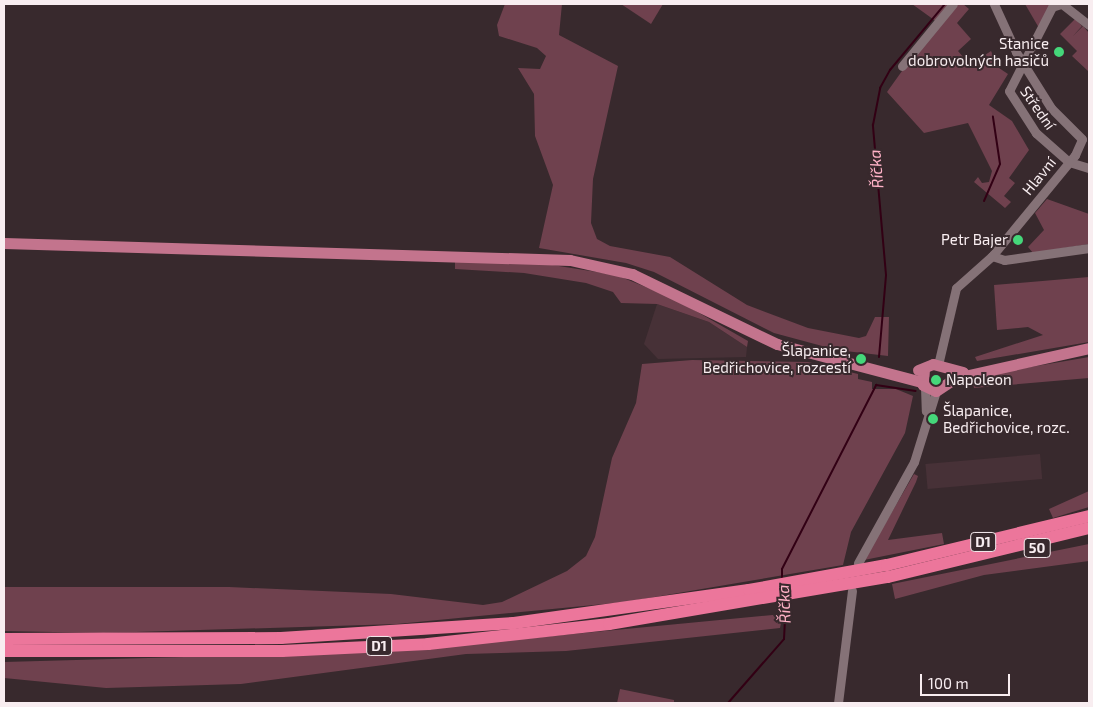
<!DOCTYPE html>
<html>
<head>
<meta charset="utf-8">
<style>
	body { margin:0 }
	#map { position:relative; width:1093px; height:707px; overflow:hidden; background:#38292d; font-family:"Exo 2",sans-serif }
	div>[style] { position:absolute }
	[style*='--x'] { left:calc(var(--x)*1px); top:calc(var(--y)*1px); width:calc(var(--w)*1px); rotate:calc(var(--a)*1deg) }
	.built>* { inset:0; background:#473137; transform-origin:0 0 }
	.green>* { inset:0; background:#6f414e }
	.stream>* { height:2px; margin:-1px; padding:0 1px; transform-origin:1px; border-radius:1px; background:#320014 }
	.minor>* { height:9px; margin:-4.5px; padding:0 4.5px; transform-origin:4.5px; border-radius:4.5px; background:#857277 }
	.major>* { height:11px; margin:-5.5px; padding:0 5.5px; transform-origin:5.5px; border-radius:5.5px; background:#c3748d }
	.highway>* { height:12px; margin:-6px; padding:0 6px; transform-origin:6px; border-radius:6px; background:#ec769b }
	.dots>* { width:14px; height:14px; translate:-50% -50%; box-sizing:border-box; border:2px solid #38292d; border-radius:50% }
	span { translate:-50% -50%; white-space:nowrap; text-align:center; line-height:1.15; -webkit-text-stroke:4px #38292d; paint-order:stroke }
	.shield-label span { padding:1px 4px; background:#38292d; border:1px solid; border-radius:4px; -webkit-text-stroke-width:0 }
	.shield-label { font-size:14px; color:#f8edf0; font-weight:700 }
	.poi-label { font-size:15px; color:#f8edf0 }
	.right { translate:-100% -50%; text-align:right }
	.left { translate:0 -50%; text-align:left }
	.street-label { font-size:15px; color:#f8edf0 }
	.water-label { font-size:16px; color:#ffb2c7; font-style:italic }
	.frame { position:absolute; inset:0; border:5px solid #f8edf0; pointer-events:none }
	.scale { position:absolute; left:920px; top:674px; width:90px; height:22px; box-sizing:border-box; border:2px solid #f8edf0; border-top:0; padding-left:6px; font-size:15px; line-height:18px; white-space:nowrap; color:#f8edf0; -webkit-text-stroke:4px #38292d; paint-order:stroke }
</style>
</head>
<body>
<div id="map">
	<div class="built">
		<i style="clip-path:polygon(657px 304px,709px 322px,747px 347px,746px 357px,658px 359px,644px 344px)"></i>
		<i style="left:1040px;top:454px;width:25px;height:115px;rotate:85deg"></i>
	</div>
	<div class="green">
		<i style="clip-path:polygon(505px 4px,562px 4px,559px 35px,618px 66px,593px 179px,591px 223px,597px 239px,610px 246px,670px 257px,747px 305px,808px 328px,859px 338px,866px 336px,875px 317px,889px 317px,888px 356px,837px 350px,774px 333px,654px 272px,626px 263px,539px 248px,553px 185px,535px 136px,534px 94px,518px 68px,540px 69px,546px 56px,537px 48px,499px 36px,497px 25px)"></i>
		<i style="clip-path:polygon(621px 4px,663px 4px,651px 24px)"></i>
		<i style="clip-path:polygon(912px 4px,963px 4px,969px 9px,957px 23px,971px 39px,958px 51px,970px 65px,991px 51px,999px 68px,1008px 74px,989px 105px,1012px 121px,1029px 150px,1009px 178px,1015px 183px,1004px 196px,1011px 202px,1005px 208px,974px 182px,978px 177px,982px 183px,989px 182px,992px 171px,968px 123px,924px 133px,887px 92px,937px 22px)"></i>
		<i style="clip-path:polygon(1025px 4px,1050px 4px,1039px 28px)"></i>
		<i style="clip-path:polygon(1075px 19px,1082px 26px,1073px 36px,1083px 26px,1089px 33px,1088px 71px,1072px 56px,1077px 51px,1060px 34px)"></i>
		<i style="clip-path:polygon(1047px 199px,1089px 214px,1089px 244px,1033px 253px,1028px 247px,1044px 230px,1035px 213px)"></i>
		<i style="clip-path:polygon(455px 261px,546px 264px,616px 275px,673px 298px,748px 341px,747px 347px,709px 322px,657px 304px,621px 303px,613px 292px,586px 283px,524px 273px,455px 269px)"></i>
		<i style="clip-path:polygon(1089px 277px,1089px 342px,977px 361px,975px 357px,1043px 335px,1028px 327px,997px 330px,994px 285px)"></i>
		<i style="clip-path:polygon(1089px 357px,1089px 378px,974px 388px,972px 377px)"></i>
		<i style="clip-path:polygon(692px 360px,808px 362px,858px 374px,858px 379px,872px 382px,872px 389px,896px 389px,913px 396px,905px 433px,851px 532px,843px 565px,625px 602px,397px 624px,104px 633px,4px 631px,4px 587px,229px 587px,391px 594px,483px 605px,502px 602px,567px 571px,586px 556px,595px 537px,612px 458px,636px 403px,642px 364px)"></i>
		<i style="clip-path:polygon(914px 474px,918px 476px,916px 482px,888px 540px,942px 533px,944px 544px,864px 560px)"></i>
		<i style="clip-path:polygon(1089px 491px,1089px 507px,1053px 518px,1049px 509px)"></i>
		<i style="clip-path:polygon(1089px 544px,1089px 561px,984px 575px,895px 599px,892px 584px)"></i>
		<i style="clip-path:polygon(783px 614px,780px 628px,566px 651px,466px 654px,241px 684px,106px 688px,4px 678px,4px 662px,397px 651px)"></i>
		<i style="clip-path:polygon(620px 689px,674px 700px,674px 703px,617px 703px)"></i>
	</div>
	<div class="stream">
		<i style="--x:984;--y:201;--w:40;--a:-66.6"></i>
		<i style="--x:1000;--y:164;--w:48;--a:-98.5"></i>
		<i style="--x:879;--y:357;--w:82;--a:-85.1"></i>
		<i style="--x:886;--y:275;--w:151;--a:-95"></i>
		<i style="--x:873;--y:125;--w:38;--a:-79"></i>
		<i style="--x:880;--y:88;--w:21;--a:-61"></i>
		<i style="--x:890;--y:70;--w:86;--a:-50.2"></i>
		<i style="--x:782;--y:579;--w:10;--a:-90"></i>
		<i style="--x:782;--y:569;--w:207;--a:-62.9"></i>
		<i style="--x:876;--y:385;--w:40;--a:8.5"></i>
		<i style="--x:728;--y:703;--w:85;--a:-48.8"></i>
		<i style="--x:784;--y:639;--w:40;--a:-87.1"></i>
	</div>
	<div class="minor">
		<i style="--x:1061;--y:4;--w:9;--a:162"></i>
		<i style="--x:1052;--y:7;--w:94;--a:117.1"></i>
		<i style="--x:1009;--y:91;--w:50;--a:57.3"></i>
		<i style="--x:1036;--y:133;--w:44;--a:41.3"></i>
		<i style="--x:1069;--y:162;--w:21;--a:17"></i>
		<i style="--x:1062;--y:4;--w:34;--a:38"></i>
		<i style="--x:902;--y:66;--w:80;--a:-50.6"></i>
		<i style="--x:992;--y:256;--w:13;--a:18"></i>
		<i style="--x:1004;--y:260;--w:86;--a:-8"></i>
		<i style="--x:938;--y:365;--w:79;--a:-76.8"></i>
		<i style="--x:956;--y:288;--w:48;--a:-41.6"></i>
		<i style="--x:992;--y:256;--w:131;--a:-50.6"></i>
		<i style="--x:1075;--y:155;--w:17;--a:-66"></i>
		<i style="--x:1082;--y:139;--w:44;--a:-135"></i>
		<i style="--x:1051;--y:108;--w:66;--a:-122"></i>
		<i style="--x:1016;--y:52;--w:53;--a:-114.6"></i>
		<i style="--x:925;--y:387;--w:24;--a:88"></i>
		<i style="--x:858;--y:563;--w:115;--a:-61"></i>
		<i style="--x:914;--y:462;--w:74;--a:-72.8"></i>
		<i style="--x:838;--y:703;--w:113;--a:-82.9"></i>
	</div>
	<div class="major">
		<i style="--x:4;--y:243;--w:566;--a:1.72"></i>
		<i style="--x:570;--y:260;--w:64;--a:12.7"></i>
		<i style="--x:632;--y:274;--w:161;--a:25.8"></i>
		<i style="--x:777;--y:344;--w:150;--a:14.7"></i>
		<i style="--x:924;--y:369;--w:16;--a:94"></i>
		<i style="--x:923;--y:385;--w:14;--a:25"></i>
		<i style="--x:936;--y:391;--w:23;--a:-34"></i>
		<i style="--x:955;--y:378;--w:137;--a:-12.6"></i>
		<i style="--x:918;--y:370;--w:16;--a:-22"></i>
		<i style="--x:933;--y:364;--w:31;--a:15"></i>
	</div>
	<div class="highway">
		<i style="--x:4;--y:639;--w:277;--a:-0.2"></i>
		<i style="--x:281;--y:638;--w:233;--a:-3.7"></i>
		<i style="--x:514;--y:623;--w:237;--a:-8"></i>
		<i style="--x:749;--y:590;--w:140;--a:-10.3"></i>
		<i style="--x:887;--y:565;--w:208;--a:-13.6"></i>
		<i style="--x:4;--y:651;--w:278;--a:0"></i>
		<i style="--x:282;--y:651;--w:146;--a:-2.7"></i>
		<i style="--x:428;--y:644;--w:182;--a:-6.3"></i>
		<i style="--x:609;--y:624;--w:283;--a:-9.6"></i>
		<i style="--x:888;--y:577;--w:207;--a:-13.7"></i>
	</div>
	<div class="dots">
		<i style="left:1059px;top:52px;background:#45d77a"></i>
		<i style="left:1018px;top:240px;background:#45d77a"></i>
		<i style="left:861px;top:359px;background:#45d77a"></i>
		<i style="left:936px;top:380px;background:#45d77a"></i>
		<i style="left:933px;top:419px;background:#45d77a"></i>
	</div>
	<div class="shield-label">
		<span style="left:983px;top:542px">D1</span>
		<span style="left:1037px;top:548px">50</span>
		<span style="left:379px;top:646px">D1</span>
	</div>
	<div class="poi-label">
		<span class="right" style="left:1049px;top:52px">Stanice<br>dobrovolných hasičů</span>
		<span class="right" style="left:1008px;top:240px">Petr Bajer</span>
		<span class="right" style="left:851px;top:359px">Šlapanice,<br>Bedřichovice, rozcestí</span>
		<span class="left" style="left:946px;top:380px">Napoleon</span>
		<span class="left" style="left:943px;top:419px">Šlapanice,<br>Bedřichovice, rozc.</span>
	</div>
	<div class="street-label">
		<span style="left:1038px;top:108px;rotate:55deg">Střední</span>
		<span style="left:1039px;top:176px;rotate:-51deg">Hlavní</span>
	</div>
	<div class="water-label">
		<span style="left:876px;top:169px;rotate:-95deg">Říčka</span>
		<span style="left:784px;top:604px;rotate:-93deg">Říčka</span>
	</div>
	<div class="frame"></div>
	<div class="scale">100 m</div>
</div>
</body>
</html>
